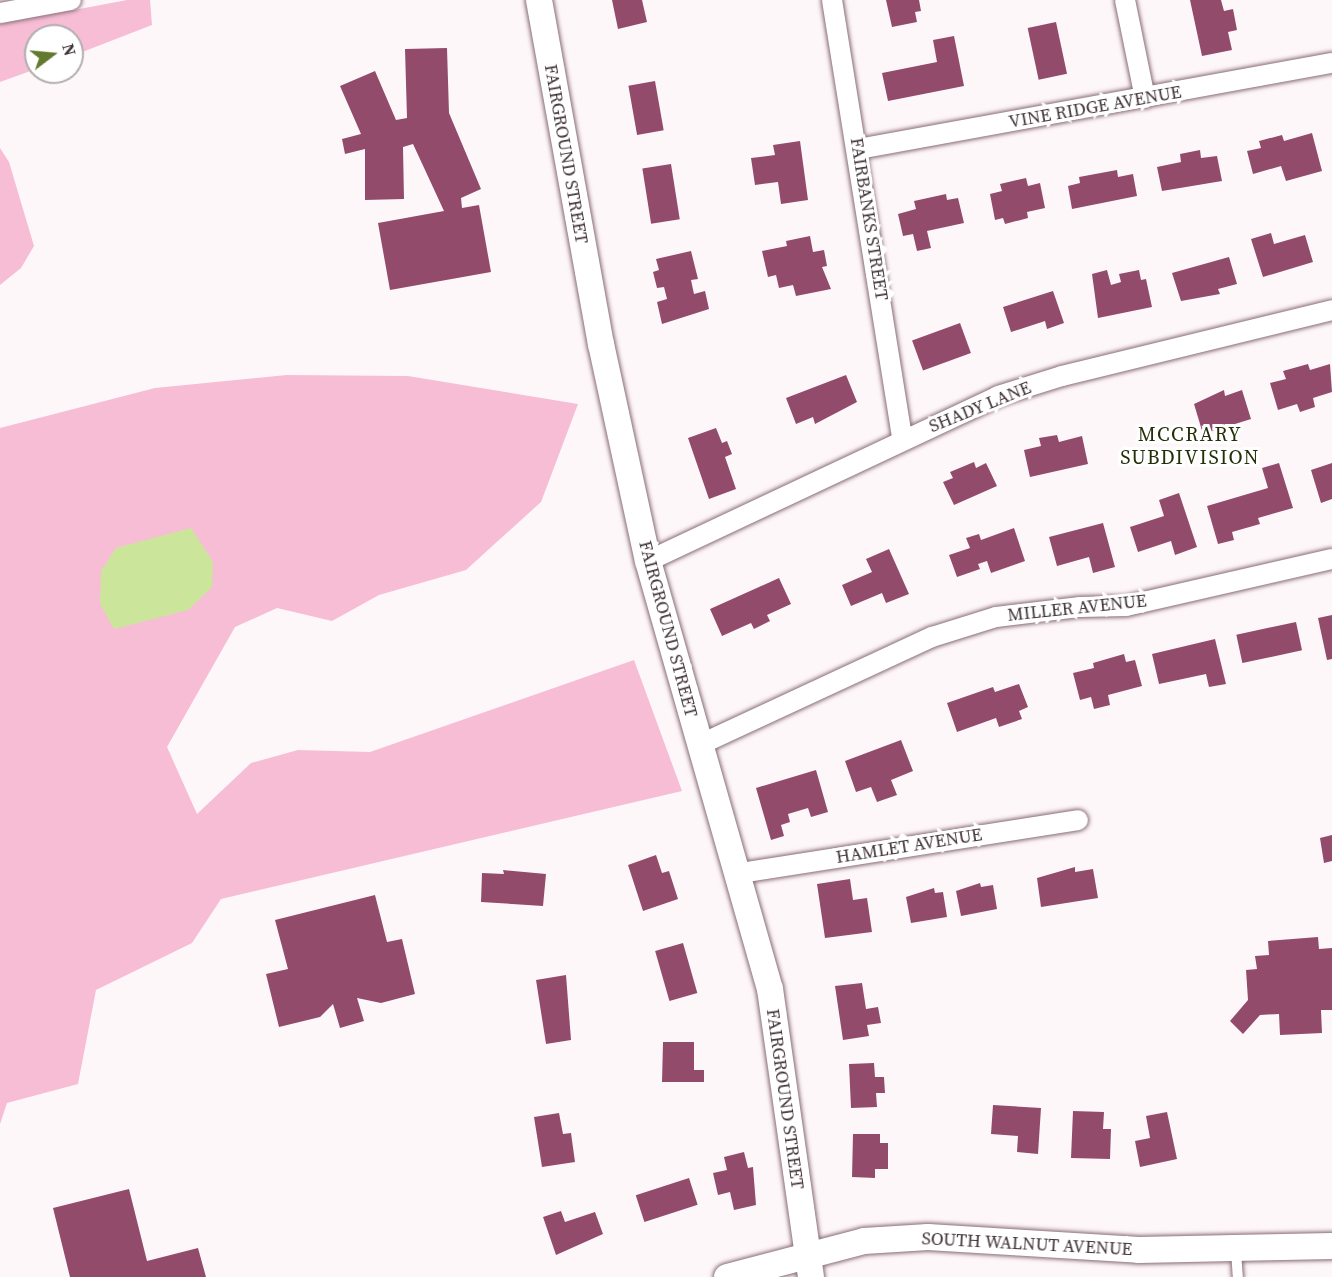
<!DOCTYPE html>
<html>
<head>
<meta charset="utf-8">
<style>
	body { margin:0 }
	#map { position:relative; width:1332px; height:1277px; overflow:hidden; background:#fef7fa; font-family:"Source Serif 4",serif }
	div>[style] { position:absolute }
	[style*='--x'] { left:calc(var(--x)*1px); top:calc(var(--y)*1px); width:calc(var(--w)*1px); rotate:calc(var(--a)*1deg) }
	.green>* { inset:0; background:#f7bdd4 }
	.water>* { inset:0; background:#cbe69b }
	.building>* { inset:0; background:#924b6b; transform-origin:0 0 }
	.roads { filter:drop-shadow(0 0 2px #896c78) drop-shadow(0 0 2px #896c78) }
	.service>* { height:10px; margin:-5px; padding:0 5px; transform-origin:5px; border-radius:5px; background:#fff }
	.minor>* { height:20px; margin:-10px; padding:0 10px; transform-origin:10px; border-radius:10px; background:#fff }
	.tertiary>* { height:26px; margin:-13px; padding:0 13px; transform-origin:13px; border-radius:13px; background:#fff }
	span { translate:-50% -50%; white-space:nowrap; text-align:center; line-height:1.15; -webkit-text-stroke:6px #fff; paint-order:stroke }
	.street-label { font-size:18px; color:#403338 }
	.neighbourhood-label { font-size:20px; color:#242f09; letter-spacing:1.5px }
	.north { position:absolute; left:24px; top:24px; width:60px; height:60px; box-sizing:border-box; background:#fff; border:2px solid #b3adaf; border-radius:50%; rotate:74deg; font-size:16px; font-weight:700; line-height:24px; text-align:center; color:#403338 }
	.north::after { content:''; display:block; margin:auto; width:21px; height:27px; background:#627a2d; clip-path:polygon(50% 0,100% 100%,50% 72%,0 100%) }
</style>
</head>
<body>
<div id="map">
	<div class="green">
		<i style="clip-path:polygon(127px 0,150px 0,152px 25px,72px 56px,72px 36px,36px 36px,36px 69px,0 82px,0 24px)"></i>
		<i style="clip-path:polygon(0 148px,9px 162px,34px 246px,21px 268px,0 285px)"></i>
		<i style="clip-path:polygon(287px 375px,408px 376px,578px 404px,541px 502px,466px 570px,379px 595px,332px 621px,277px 608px,235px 627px,167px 747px,197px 814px,251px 763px,298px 750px,370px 752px,634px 660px,682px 791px,221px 899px,192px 943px,96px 990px,78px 1084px,7px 1103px,0 1124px,0 428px,155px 388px)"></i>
	</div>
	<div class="water">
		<i style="clip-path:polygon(191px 528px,213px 562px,212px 587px,188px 610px,114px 629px,100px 604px,101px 571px,116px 548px)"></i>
	</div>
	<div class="building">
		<i style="clip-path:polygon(612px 0,642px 0,647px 22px,618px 29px)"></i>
		<i style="clip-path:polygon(886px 0,919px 0,921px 11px,915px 12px,917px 22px,892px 27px)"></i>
		<i style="clip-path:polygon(1190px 0,1221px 0,1224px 11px,1233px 9px,1237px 30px,1228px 32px,1232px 50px,1202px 56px)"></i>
		<i style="left:1056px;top:22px;width:53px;height:29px;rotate:78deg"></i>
		<i style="clip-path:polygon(954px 36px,964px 86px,888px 101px,882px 73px,937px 62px,933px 40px)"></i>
		<i style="clip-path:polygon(447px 48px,449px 113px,481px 189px,461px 198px,462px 208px,479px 205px,491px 272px,390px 290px,378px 223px,444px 211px,413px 144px,403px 147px,404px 199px,365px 200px,365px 149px,345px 154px,342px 139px,361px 134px,340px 86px,375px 71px,396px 120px,407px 118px,405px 49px)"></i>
		<i style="left:655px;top:81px;width:50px;height:27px;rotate:80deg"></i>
		<i style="clip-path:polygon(1312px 133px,1322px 171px,1286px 181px,1281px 166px,1253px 174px,1247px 151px,1261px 148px,1259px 141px,1282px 135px,1284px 141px)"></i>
		<i style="clip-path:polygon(800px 141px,808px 200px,781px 204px,778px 182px,755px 185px,751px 158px,775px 155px,773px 145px)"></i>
		<i style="clip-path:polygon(1200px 150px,1201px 158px,1217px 156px,1222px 181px,1162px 191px,1157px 167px,1181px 162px,1180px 154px)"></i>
		<i style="left:671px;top:164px;width:56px;height:29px;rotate:81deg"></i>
		<i style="clip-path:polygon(1117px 170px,1118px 177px,1133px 174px,1137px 196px,1072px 209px,1068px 186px,1080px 183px,1079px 177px)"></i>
		<i style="clip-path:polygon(1026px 178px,1028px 186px,1040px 183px,1045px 208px,1027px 212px,1028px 218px,1005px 224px,1003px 218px,995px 220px,990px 194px,1002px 191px,1000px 184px)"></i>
		<i style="clip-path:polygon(946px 194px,947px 200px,958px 198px,964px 223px,927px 231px,931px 248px,917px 251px,913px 234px,903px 236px,898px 214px,916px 209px,914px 201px)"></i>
		<i style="clip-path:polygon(1271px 233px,1274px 244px,1305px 235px,1313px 262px,1263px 277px,1251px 239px)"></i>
		<i style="clip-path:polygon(810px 236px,813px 252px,824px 250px,827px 266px,822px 267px,831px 289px,796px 296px,793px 285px,779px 288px,776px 275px,768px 277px,762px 251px,787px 246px,786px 241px)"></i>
		<i style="clip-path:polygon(691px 251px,698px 279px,691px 280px,694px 294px,705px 291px,709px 309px,662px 324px,657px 302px,667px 299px,664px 287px,657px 288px,653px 272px,659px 270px,656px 259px)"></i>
		<i style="clip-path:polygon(1229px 257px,1237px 284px,1218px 289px,1220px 294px,1181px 301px,1172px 273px)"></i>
		<i style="clip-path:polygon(1107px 270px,1111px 285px,1121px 282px,1119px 274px,1139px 270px,1141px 280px,1146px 279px,1152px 307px,1098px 318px,1092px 274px)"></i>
		<i style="clip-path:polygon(1053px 291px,1064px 323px,1047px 329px,1045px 321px,1011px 332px,1003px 307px)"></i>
		<i style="left:960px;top:323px;width:32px;height:51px;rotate:70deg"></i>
		<i style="clip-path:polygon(1308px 364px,1310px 370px,1330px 364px,1332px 392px,1313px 398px,1315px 407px,1300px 412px,1297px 404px,1278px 410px,1270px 383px,1286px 379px,1283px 371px)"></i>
		<i style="clip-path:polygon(846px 375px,857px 402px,815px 424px,813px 417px,796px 424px,786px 398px)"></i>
		<i style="clip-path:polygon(1224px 390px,1225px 396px,1242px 390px,1251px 419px,1203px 434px,1194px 404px)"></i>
		<i style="clip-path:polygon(716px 428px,722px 443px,727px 441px,732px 454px,725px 457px,736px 489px,709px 499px,688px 438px)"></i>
		<i style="clip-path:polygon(1057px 435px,1059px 442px,1082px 436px,1088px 464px,1030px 477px,1024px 450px,1041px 446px,1039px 438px)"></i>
		<i style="clip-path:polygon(974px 462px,976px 468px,986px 463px,997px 486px,954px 505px,943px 482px,953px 478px,950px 472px)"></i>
		<i style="clip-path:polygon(1279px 463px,1293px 508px,1258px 518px,1260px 524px,1232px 532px,1234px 540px,1218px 544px,1207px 506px,1268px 488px,1262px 468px)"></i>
		<i style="clip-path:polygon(1332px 463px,1332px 499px,1321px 503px,1311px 470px)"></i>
		<i style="clip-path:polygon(1179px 493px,1197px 547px,1175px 555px,1171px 541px,1138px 552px,1130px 527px,1164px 516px,1159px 500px)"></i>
		<i style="clip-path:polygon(1103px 523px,1115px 567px,1093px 573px,1089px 557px,1057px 566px,1049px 537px)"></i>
		<i style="clip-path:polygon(1014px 528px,1025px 561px,991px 573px,987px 561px,978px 564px,980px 569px,957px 577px,949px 555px,970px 548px,966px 538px,979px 534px,981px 540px)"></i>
		<i style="clip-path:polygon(889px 549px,909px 594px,886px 603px,882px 593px,851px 606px,842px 585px,872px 572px,866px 559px)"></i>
		<i style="clip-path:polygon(779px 578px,791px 604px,767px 615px,770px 621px,754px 629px,751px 623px,722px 636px,710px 609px)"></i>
		<i style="clip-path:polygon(1332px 615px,1332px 659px,1327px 660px,1318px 618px)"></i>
		<i style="left:1296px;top:622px;width:29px;height:61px;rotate:78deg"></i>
		<i style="clip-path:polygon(1215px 639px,1226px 684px,1209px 687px,1206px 674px,1159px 684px,1152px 654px)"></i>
		<i style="clip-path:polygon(1124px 654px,1126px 662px,1135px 660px,1142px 686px,1108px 695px,1110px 705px,1094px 709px,1091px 697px,1080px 700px,1073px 673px,1094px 668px,1093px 663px)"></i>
		<i style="clip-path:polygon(1019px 684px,1028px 707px,1019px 711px,1022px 719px,999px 727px,996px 718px,957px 732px,947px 703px,993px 687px,995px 692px)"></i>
		<i style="clip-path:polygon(901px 740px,913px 771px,891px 780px,897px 795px,877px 802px,871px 787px,856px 792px,845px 761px)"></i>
		<i style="clip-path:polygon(816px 770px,828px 812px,811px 817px,808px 808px,788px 814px,790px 822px,781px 825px,784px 836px,771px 840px,756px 788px)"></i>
		<i style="clip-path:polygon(1332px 835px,1332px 861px,1324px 863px,1320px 838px)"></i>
		<i style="clip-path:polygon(656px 855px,662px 873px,669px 871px,678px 899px,643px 911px,628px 865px)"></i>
		<i style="clip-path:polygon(1075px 867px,1075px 872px,1093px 869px,1098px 898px,1041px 907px,1037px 878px)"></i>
		<i style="clip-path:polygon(503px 870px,546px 874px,543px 906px,481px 902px,482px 873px,504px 874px)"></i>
		<i style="clip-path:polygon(850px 879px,853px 900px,867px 898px,872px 932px,825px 938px,817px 884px)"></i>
		<i style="clip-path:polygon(980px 883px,981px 887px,993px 885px,997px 909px,961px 916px,956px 891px)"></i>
		<i style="clip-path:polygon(934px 888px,935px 893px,943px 892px,947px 917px,911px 923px,906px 897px)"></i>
		<i style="clip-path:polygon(375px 895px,387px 942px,402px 939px,415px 994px,381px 1003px,357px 998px,364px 1021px,340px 1028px,333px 1004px,320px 1017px,279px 1027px,266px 974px,288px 969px,275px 920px)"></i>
		<i style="clip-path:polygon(1318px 937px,1319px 949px,1332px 948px,1332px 1010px,1321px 1010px,1322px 1033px,1280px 1035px,1279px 1014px,1260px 1015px,1243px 1034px,1230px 1021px,1248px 1000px,1246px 970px,1257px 969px,1255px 956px,1269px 955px,1268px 941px)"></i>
		<i style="left:683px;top:943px;width:52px;height:29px;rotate:74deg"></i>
		<i style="clip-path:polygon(566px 975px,571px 1040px,546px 1044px,536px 980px)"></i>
		<i style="clip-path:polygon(862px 983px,866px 1009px,878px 1007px,881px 1023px,867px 1025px,869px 1036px,843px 1040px,835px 986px)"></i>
		<i style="clip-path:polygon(663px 1042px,694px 1042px,694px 1070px,704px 1070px,704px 1082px,662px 1082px)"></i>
		<i style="clip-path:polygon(874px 1063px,875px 1077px,884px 1077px,885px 1093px,876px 1093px,877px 1107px,851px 1108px,849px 1064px)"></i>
		<i style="clip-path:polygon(993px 1105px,1041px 1108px,1038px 1154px,1017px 1152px,1018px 1136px,991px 1134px)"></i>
		<i style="clip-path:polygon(1073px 1111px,1104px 1112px,1103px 1129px,1111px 1129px,1110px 1159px,1071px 1158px)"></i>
		<i style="clip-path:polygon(1167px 1112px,1177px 1159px,1140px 1167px,1135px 1141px,1150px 1138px,1146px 1116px)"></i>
		<i style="clip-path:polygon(559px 1113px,563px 1134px,571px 1133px,575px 1162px,542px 1167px,534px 1117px)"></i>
		<i style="clip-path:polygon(853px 1134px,880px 1134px,880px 1143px,888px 1143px,888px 1169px,875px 1169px,875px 1178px,852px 1177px)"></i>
		<i style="clip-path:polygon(744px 1152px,748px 1168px,753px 1167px,756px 1205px,734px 1210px,730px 1192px,718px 1195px,713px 1173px,727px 1170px,724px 1157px)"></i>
		<i style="left:689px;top:1178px;width:28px;height:56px;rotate:72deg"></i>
		<i style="clip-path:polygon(129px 1189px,147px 1261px,198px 1248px,206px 1277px,70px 1277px,53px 1208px)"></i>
		<i style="clip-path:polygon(561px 1211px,565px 1222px,595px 1212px,603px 1234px,556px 1255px,543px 1217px)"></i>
	</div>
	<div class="roads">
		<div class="service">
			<i style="--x:1236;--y:1251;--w:26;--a:86"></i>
		</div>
		<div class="minor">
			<i style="--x:832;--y:0;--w:445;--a:80.9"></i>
			<i style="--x:1125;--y:0;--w:100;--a:78.5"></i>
			<i style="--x:0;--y:13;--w:72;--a:-10.4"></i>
			<i style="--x:858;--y:149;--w:482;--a:-10.3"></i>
			<i style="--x:648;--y:561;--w:387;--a:-25.2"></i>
			<i style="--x:998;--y:396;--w:67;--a:-17.4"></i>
			<i style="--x:1062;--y:376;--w:278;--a:-13.7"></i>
			<i style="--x:699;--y:745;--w:257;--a:-24.9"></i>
			<i style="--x:932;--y:637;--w:67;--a:-17.4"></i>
			<i style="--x:996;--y:617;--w:85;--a:-6.8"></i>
			<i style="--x:1080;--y:607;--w:46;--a:-1.2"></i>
			<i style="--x:1126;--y:606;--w:211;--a:-12.9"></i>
			<i style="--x:740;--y:873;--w:342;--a:-8.9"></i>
		</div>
		<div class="tertiary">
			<i style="--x:539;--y:0;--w:350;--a:79.8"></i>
			<i style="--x:601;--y:344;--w:222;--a:77.8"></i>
			<i style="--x:648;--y:561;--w:445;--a:74.1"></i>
			<i style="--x:770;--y:989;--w:291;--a:81.9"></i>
			<i style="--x:727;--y:1277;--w:142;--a:-14.7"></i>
			<i style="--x:864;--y:1241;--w:64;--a:-3.6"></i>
			<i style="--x:928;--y:1237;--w:211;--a:3.5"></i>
			<i style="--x:1139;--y:1250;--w:193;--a:-1.2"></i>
		</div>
	</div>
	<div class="street-label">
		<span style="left:1095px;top:107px;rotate:-10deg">VINE RIDGE AVENUE</span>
		<span style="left:566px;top:154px;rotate:80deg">FAIRGROUND STREET</span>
		<span style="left:869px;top:219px;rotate:81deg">FAIRBANKS STREET</span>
		<span style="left:980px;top:407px;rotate:-22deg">SHADY LANE</span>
		<span style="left:1077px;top:608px;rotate:-6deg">MILLER AVENUE</span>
		<span style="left:668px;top:629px;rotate:75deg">FAIRGROUND STREET</span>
		<span style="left:909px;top:846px;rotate:-9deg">HAMLET AVENUE</span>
		<span style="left:785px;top:1099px;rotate:82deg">FAIRGROUND STREET</span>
		<span style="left:1027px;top:1244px;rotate:3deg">SOUTH WALNUT AVENUE</span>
	</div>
	<div class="neighbourhood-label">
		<span style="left:1190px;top:446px">MCCRARY<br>SUBDIVISION</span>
	</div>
	<div class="north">N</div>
</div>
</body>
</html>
